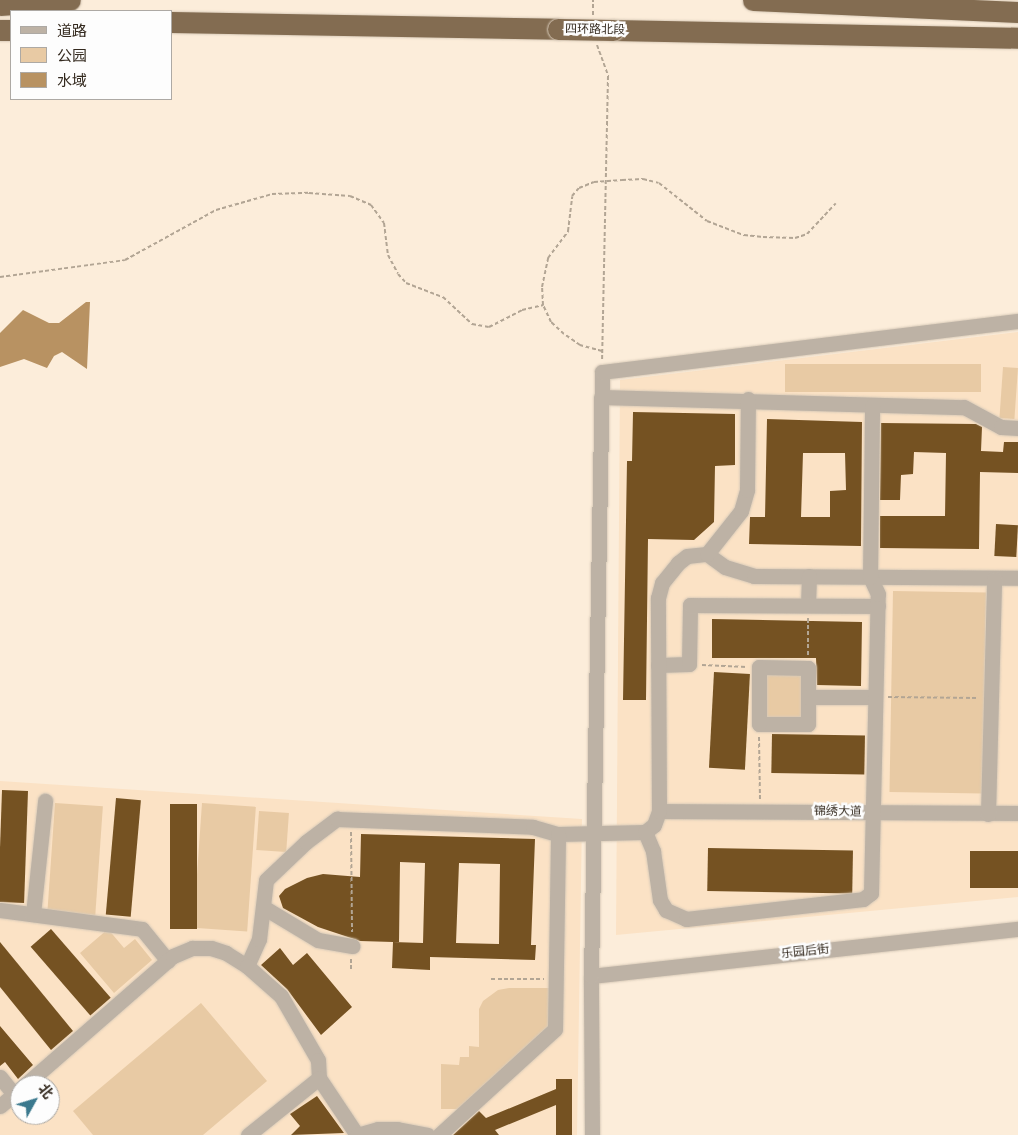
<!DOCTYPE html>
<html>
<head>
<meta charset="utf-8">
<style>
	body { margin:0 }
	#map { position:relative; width:1018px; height:1135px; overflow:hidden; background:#fcedda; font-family:"Work Sans","Noto Sans SC",sans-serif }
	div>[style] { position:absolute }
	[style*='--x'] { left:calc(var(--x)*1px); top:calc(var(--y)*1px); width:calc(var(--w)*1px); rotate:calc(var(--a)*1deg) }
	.built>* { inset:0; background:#fbe2c5 }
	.green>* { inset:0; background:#e8caa4; transform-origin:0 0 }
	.water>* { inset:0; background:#b89262 }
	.building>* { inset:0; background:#755222; transform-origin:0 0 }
	.path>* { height:2px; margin-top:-1px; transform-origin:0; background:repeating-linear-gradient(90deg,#b2a594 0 4px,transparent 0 6.5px) }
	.roads { filter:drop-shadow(0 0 1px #d8cab8) drop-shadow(0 0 1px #d8cab8) }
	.minor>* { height:15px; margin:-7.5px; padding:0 7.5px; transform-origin:7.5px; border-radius:7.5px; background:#bdb2a5 }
	.highway>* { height:21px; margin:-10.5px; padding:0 10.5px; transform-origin:10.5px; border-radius:10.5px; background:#836c51 }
	.bridges { filter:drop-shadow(0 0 1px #d8cab8) drop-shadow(0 0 1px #d8cab8) }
	.highway-bridge>* { height:21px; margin:-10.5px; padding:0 10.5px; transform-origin:10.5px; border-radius:10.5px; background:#836c51 }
	span { translate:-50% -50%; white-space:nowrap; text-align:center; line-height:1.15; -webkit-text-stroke:5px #fdfdfd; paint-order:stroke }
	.street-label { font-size:12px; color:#342a1f }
	.legend { position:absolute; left:10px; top:10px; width:162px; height:90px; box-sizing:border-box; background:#fdfdfd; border:1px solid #ada9a4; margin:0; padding:6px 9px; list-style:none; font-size:15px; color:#342a1f }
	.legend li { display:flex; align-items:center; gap:10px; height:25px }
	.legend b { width:25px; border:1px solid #ada9a4 }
	.north { position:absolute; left:10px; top:1075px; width:50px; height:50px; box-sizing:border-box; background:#fdfdfd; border:1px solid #ada9a4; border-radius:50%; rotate:51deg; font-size:14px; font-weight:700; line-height:20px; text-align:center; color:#342a1f }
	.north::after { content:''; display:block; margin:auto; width:18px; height:22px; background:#3b798e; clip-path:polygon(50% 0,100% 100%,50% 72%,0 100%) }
</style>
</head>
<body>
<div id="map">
	<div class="built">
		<i style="clip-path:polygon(1018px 332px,1018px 897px,616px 935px,620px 380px)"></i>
		<i style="clip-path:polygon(evenodd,0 781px,582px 819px,577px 1135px,0 1135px,0 781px,20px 1085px,50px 1085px,50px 1115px,20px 1115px,20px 1085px)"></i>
	</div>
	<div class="green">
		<i style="left:785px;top:364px;width:196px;height:28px"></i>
		<i style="left:1003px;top:367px;width:15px;height:51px;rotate:4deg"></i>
		<i style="left:893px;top:591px;width:93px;height:201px;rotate:1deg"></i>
		<i style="left:765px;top:674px;width:36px;height:45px"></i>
		<i style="left:55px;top:803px;width:48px;height:109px;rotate:4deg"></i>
		<i style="left:202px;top:803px;width:54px;height:125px;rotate:4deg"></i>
		<i style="left:259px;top:811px;width:30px;height:39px;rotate:4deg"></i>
		<i style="clip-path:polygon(108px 929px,124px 948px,135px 939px,152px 960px,114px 993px,80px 953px)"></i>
		<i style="clip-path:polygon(509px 988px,549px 988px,549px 1027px,458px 1109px,441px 1109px,441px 1064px,459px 1065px,460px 1057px,469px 1057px,469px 1046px,479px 1047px,479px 1009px,483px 1001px,498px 990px)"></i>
		<i style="clip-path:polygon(201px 1003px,267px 1081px,203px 1135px,93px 1135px,73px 1111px)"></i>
	</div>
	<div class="water">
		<i style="clip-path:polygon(86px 302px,90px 302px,87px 369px,62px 352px,54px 356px,47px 368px,24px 359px,0 367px,0 333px,23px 310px,49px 323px,59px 323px)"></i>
	</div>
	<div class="building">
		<i style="clip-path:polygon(633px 412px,735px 414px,735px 465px,715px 466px,714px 522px,694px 540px,648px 539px,646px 700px,623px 700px,627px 461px,632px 461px)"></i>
		<i style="clip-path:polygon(evenodd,767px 419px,862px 422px,861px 546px,749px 544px,750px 517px,765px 517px,767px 419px,803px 453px,845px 453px,846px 490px,830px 491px,830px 517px,801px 517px,803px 453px)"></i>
		<i style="clip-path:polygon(881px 423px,976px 424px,982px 427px,981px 451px,1003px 452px,1004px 442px,1018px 442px,1018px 473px,980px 472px,979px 549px,880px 548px,880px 516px,945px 516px,946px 453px,914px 452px,913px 474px,901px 475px,900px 500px,880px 500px)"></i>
		<i style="left:996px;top:524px;width:22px;height:32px;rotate:3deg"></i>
		<i style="clip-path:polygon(712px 619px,862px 622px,861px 686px,817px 685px,816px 658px,712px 658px)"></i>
		<i style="left:714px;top:672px;width:36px;height:96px;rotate:3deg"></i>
		<i style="left:772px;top:734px;width:93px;height:39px;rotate:1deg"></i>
		<i style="left:28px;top:791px;width:112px;height:26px;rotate:92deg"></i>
		<i style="left:116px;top:798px;width:25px;height:117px;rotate:5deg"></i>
		<i style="left:170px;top:804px;width:27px;height:125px"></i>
		<i style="clip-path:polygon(evenodd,361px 834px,535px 839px,531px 945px,536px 945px,535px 960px,430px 957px,430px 970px,392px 968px,393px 942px,360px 941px,318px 927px,283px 908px,279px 896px,285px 889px,307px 878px,323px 874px,360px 877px,361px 834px,400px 862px,425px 863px,423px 943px,393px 942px,399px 942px,400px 862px,361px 834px,459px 863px,500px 864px,499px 944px,456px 943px,459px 863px)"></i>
		<i style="left:708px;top:848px;width:145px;height:43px;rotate:1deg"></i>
		<i style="left:1018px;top:851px;width:37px;height:48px;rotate:90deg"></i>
		<i style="left:51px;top:929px;width:91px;height:27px;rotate:49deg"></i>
		<i style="clip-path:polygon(0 942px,73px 1031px,51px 1050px,0 987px)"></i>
		<i style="clip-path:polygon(280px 948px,293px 965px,307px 953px,352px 1007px,321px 1035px,287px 989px,261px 965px)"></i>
		<i style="clip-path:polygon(0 1026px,33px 1065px,18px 1079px,5px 1062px,0 1066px)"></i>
		<i style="clip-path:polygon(556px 1079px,572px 1079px,572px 1135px,556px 1135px,556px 1105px,495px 1130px,499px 1135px,453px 1135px,479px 1111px,486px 1118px,556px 1089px)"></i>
		<i style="clip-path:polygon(317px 1096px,344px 1133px,291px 1135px,300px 1126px,290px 1114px)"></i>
	</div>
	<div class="path">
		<i style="--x:593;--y:15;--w:15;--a:-90"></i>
		<i style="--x:597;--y:45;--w:33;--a:70"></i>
		<i style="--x:608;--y:76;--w:284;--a:91.2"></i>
		<i style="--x:0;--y:277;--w:126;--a:-7.7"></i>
		<i style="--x:125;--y:260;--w:104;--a:-28.8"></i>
		<i style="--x:216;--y:210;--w:58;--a:-15.9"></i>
		<i style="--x:272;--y:194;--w:37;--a:-2"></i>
		<i style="--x:309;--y:193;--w:41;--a:4.2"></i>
		<i style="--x:350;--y:196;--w:23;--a:23"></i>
		<i style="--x:371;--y:205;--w:22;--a:54"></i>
		<i style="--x:384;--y:223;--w:32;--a:83"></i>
		<i style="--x:388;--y:255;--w:21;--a:62"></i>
		<i style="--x:398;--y:274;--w:12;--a:48"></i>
		<i style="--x:406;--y:283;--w:40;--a:21"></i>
		<i style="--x:443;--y:297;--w:40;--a:43"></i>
		<i style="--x:472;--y:324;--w:17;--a:10"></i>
		<i style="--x:489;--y:327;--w:37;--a:-27"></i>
		<i style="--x:522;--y:310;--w:22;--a:-13"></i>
		<i style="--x:602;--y:351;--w:23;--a:-165"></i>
		<i style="--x:580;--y:345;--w:19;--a:-145"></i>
		<i style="--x:564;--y:334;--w:18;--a:-137"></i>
		<i style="--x:551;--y:322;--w:19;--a:-115"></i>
		<i style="--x:543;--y:305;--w:18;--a:-93"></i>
		<i style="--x:542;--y:287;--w:30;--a:-78"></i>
		<i style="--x:548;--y:258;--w:34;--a:-53"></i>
		<i style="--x:568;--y:231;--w:35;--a:-83"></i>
		<i style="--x:572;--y:196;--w:11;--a:-49"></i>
		<i style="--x:579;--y:188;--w:16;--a:-22"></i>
		<i style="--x:594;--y:182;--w:28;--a:-4"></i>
		<i style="--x:622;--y:180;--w:21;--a:-3"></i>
		<i style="--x:643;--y:179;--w:16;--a:14"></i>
		<i style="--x:659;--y:183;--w:61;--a:38.4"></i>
		<i style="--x:707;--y:221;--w:40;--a:21"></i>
		<i style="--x:744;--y:235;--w:19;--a:6"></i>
		<i style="--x:763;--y:237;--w:32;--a:2"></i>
		<i style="--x:795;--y:238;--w:13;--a:-18"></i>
		<i style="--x:807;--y:234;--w:42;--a:-46.9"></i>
		<i style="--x:808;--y:655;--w:38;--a:-90"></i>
		<i style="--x:702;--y:665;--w:45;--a:2.5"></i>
		<i style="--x:888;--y:697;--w:90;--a:0.6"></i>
		<i style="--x:759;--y:737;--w:62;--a:89.1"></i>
		<i style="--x:351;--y:832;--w:100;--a:89.4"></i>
		<i style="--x:351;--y:969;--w:10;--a:-90"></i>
		<i style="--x:491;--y:979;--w:53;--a:0"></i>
	</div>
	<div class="roads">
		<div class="minor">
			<i style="--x:601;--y:397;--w:363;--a:1.6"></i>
			<i style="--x:964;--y:407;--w:42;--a:28.4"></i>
			<i style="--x:1001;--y:427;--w:17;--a:3"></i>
			<i style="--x:707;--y:554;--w:22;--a:36"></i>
			<i style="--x:725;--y:567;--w:30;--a:17"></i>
			<i style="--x:754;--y:576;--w:264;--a:0.4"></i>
			<i style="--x:808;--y:605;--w:29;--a:-88"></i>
			<i style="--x:658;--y:665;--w:31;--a:-2"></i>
			<i style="--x:689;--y:664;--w:59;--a:-89"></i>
			<i style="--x:690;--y:605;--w:188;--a:0.3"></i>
			<i style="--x:759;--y:667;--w:49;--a:1.2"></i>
			<i style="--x:808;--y:668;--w:56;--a:90"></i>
			<i style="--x:808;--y:724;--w:49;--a:180"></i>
			<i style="--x:759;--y:724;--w:57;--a:-90"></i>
			<i style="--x:808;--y:697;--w:67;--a:0"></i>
			<i style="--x:659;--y:811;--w:359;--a:0.3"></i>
			<i style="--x:988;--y:814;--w:235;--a:-88.5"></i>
			<i style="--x:645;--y:832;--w:21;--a:67"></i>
			<i style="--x:653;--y:851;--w:49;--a:81.9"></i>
			<i style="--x:660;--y:900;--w:12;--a:59"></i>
			<i style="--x:666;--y:910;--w:22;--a:24"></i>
			<i style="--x:686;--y:919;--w:178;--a:-6.4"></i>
			<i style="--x:863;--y:899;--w:10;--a:-37"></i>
			<i style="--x:871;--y:893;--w:299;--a:-88.7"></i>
			<i style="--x:878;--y:594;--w:19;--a:-115"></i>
			<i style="--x:870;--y:577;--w:171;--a:-89.3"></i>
			<i style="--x:263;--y:907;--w:64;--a:31"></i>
			<i style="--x:318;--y:940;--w:35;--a:10"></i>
			<i style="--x:0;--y:910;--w:143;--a:7.6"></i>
			<i style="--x:142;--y:929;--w:41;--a:50.9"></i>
			<i style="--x:33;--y:914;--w:114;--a:-83.9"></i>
			<i style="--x:247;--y:966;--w:30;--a:-66"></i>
			<i style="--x:259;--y:939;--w:59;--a:-83.2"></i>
			<i style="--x:266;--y:880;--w:55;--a:-43.5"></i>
			<i style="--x:306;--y:842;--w:39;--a:-37"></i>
			<i style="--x:337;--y:819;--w:196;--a:2.3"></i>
			<i style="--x:533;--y:827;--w:26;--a:16"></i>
			<i style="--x:558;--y:834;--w:87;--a:-1.3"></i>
			<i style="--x:645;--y:832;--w:11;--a:-38"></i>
			<i style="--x:654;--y:825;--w:15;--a:-70"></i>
			<i style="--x:659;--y:811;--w:213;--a:-90.3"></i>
			<i style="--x:658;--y:598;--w:16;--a:-75"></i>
			<i style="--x:662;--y:583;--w:26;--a:-51"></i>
			<i style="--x:678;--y:563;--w:11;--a:-38"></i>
			<i style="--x:687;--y:556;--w:20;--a:-6"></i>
			<i style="--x:707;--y:554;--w:55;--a:-51.7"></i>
			<i style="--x:741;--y:511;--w:22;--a:-74"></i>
			<i style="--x:747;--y:490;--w:91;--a:-89.4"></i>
			<i style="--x:591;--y:976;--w:430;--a:-6.3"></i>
			<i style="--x:0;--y:1077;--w:22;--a:51"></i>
			<i style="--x:25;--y:1085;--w:196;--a:-41.1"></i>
			<i style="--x:173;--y:956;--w:21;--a:-23"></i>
			<i style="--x:192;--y:948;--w:19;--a:0"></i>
			<i style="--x:211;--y:948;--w:16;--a:18"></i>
			<i style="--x:226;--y:953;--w:25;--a:32"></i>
			<i style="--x:247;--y:966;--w:45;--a:41.4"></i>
			<i style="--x:281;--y:996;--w:74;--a:60"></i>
			<i style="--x:318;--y:1060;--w:18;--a:87"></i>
			<i style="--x:319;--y:1078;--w:69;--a:56.3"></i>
			<i style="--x:0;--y:1106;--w:26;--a:-40"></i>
			<i style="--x:248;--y:1135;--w:91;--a:-38.8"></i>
			<i style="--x:357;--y:1135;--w:22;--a:-16"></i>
			<i style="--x:378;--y:1129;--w:19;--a:0"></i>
			<i style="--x:397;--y:1129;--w:31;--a:11"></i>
			<i style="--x:439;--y:1135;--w:157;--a:-42.4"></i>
			<i style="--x:555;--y:1029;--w:195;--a:-89.1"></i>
			<i style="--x:592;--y:1135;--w:159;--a:-90.4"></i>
			<i style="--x:591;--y:976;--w:604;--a:-88.96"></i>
			<i style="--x:602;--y:372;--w:419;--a:-7"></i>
		</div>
		<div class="highway">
			<i style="--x:753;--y:0;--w:265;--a:2.6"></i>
			<i style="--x:0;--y:5;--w:70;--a:-4.1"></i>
			<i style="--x:171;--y:22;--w:387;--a:1"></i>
			<i style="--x:0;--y:30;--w:11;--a:0"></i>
			<i style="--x:613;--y:30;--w:405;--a:1.1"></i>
		</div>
	</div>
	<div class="bridges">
		<div class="highway-bridge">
			<i style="--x:558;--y:29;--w:55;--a:1"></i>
		</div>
	</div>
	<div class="street-label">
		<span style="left:595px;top:30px;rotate:1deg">四环路北段</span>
		<span style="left:838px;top:812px;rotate:1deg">锦绣大道</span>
		<span style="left:805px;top:952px;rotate:-6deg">乐园后街</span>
	</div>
	<ul class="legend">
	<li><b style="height:6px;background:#bdb2a5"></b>道路</li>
	<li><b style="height:14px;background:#e8caa4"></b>公园</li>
	<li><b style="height:14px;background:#b89262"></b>水域</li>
	</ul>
	<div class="north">北</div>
</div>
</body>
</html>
